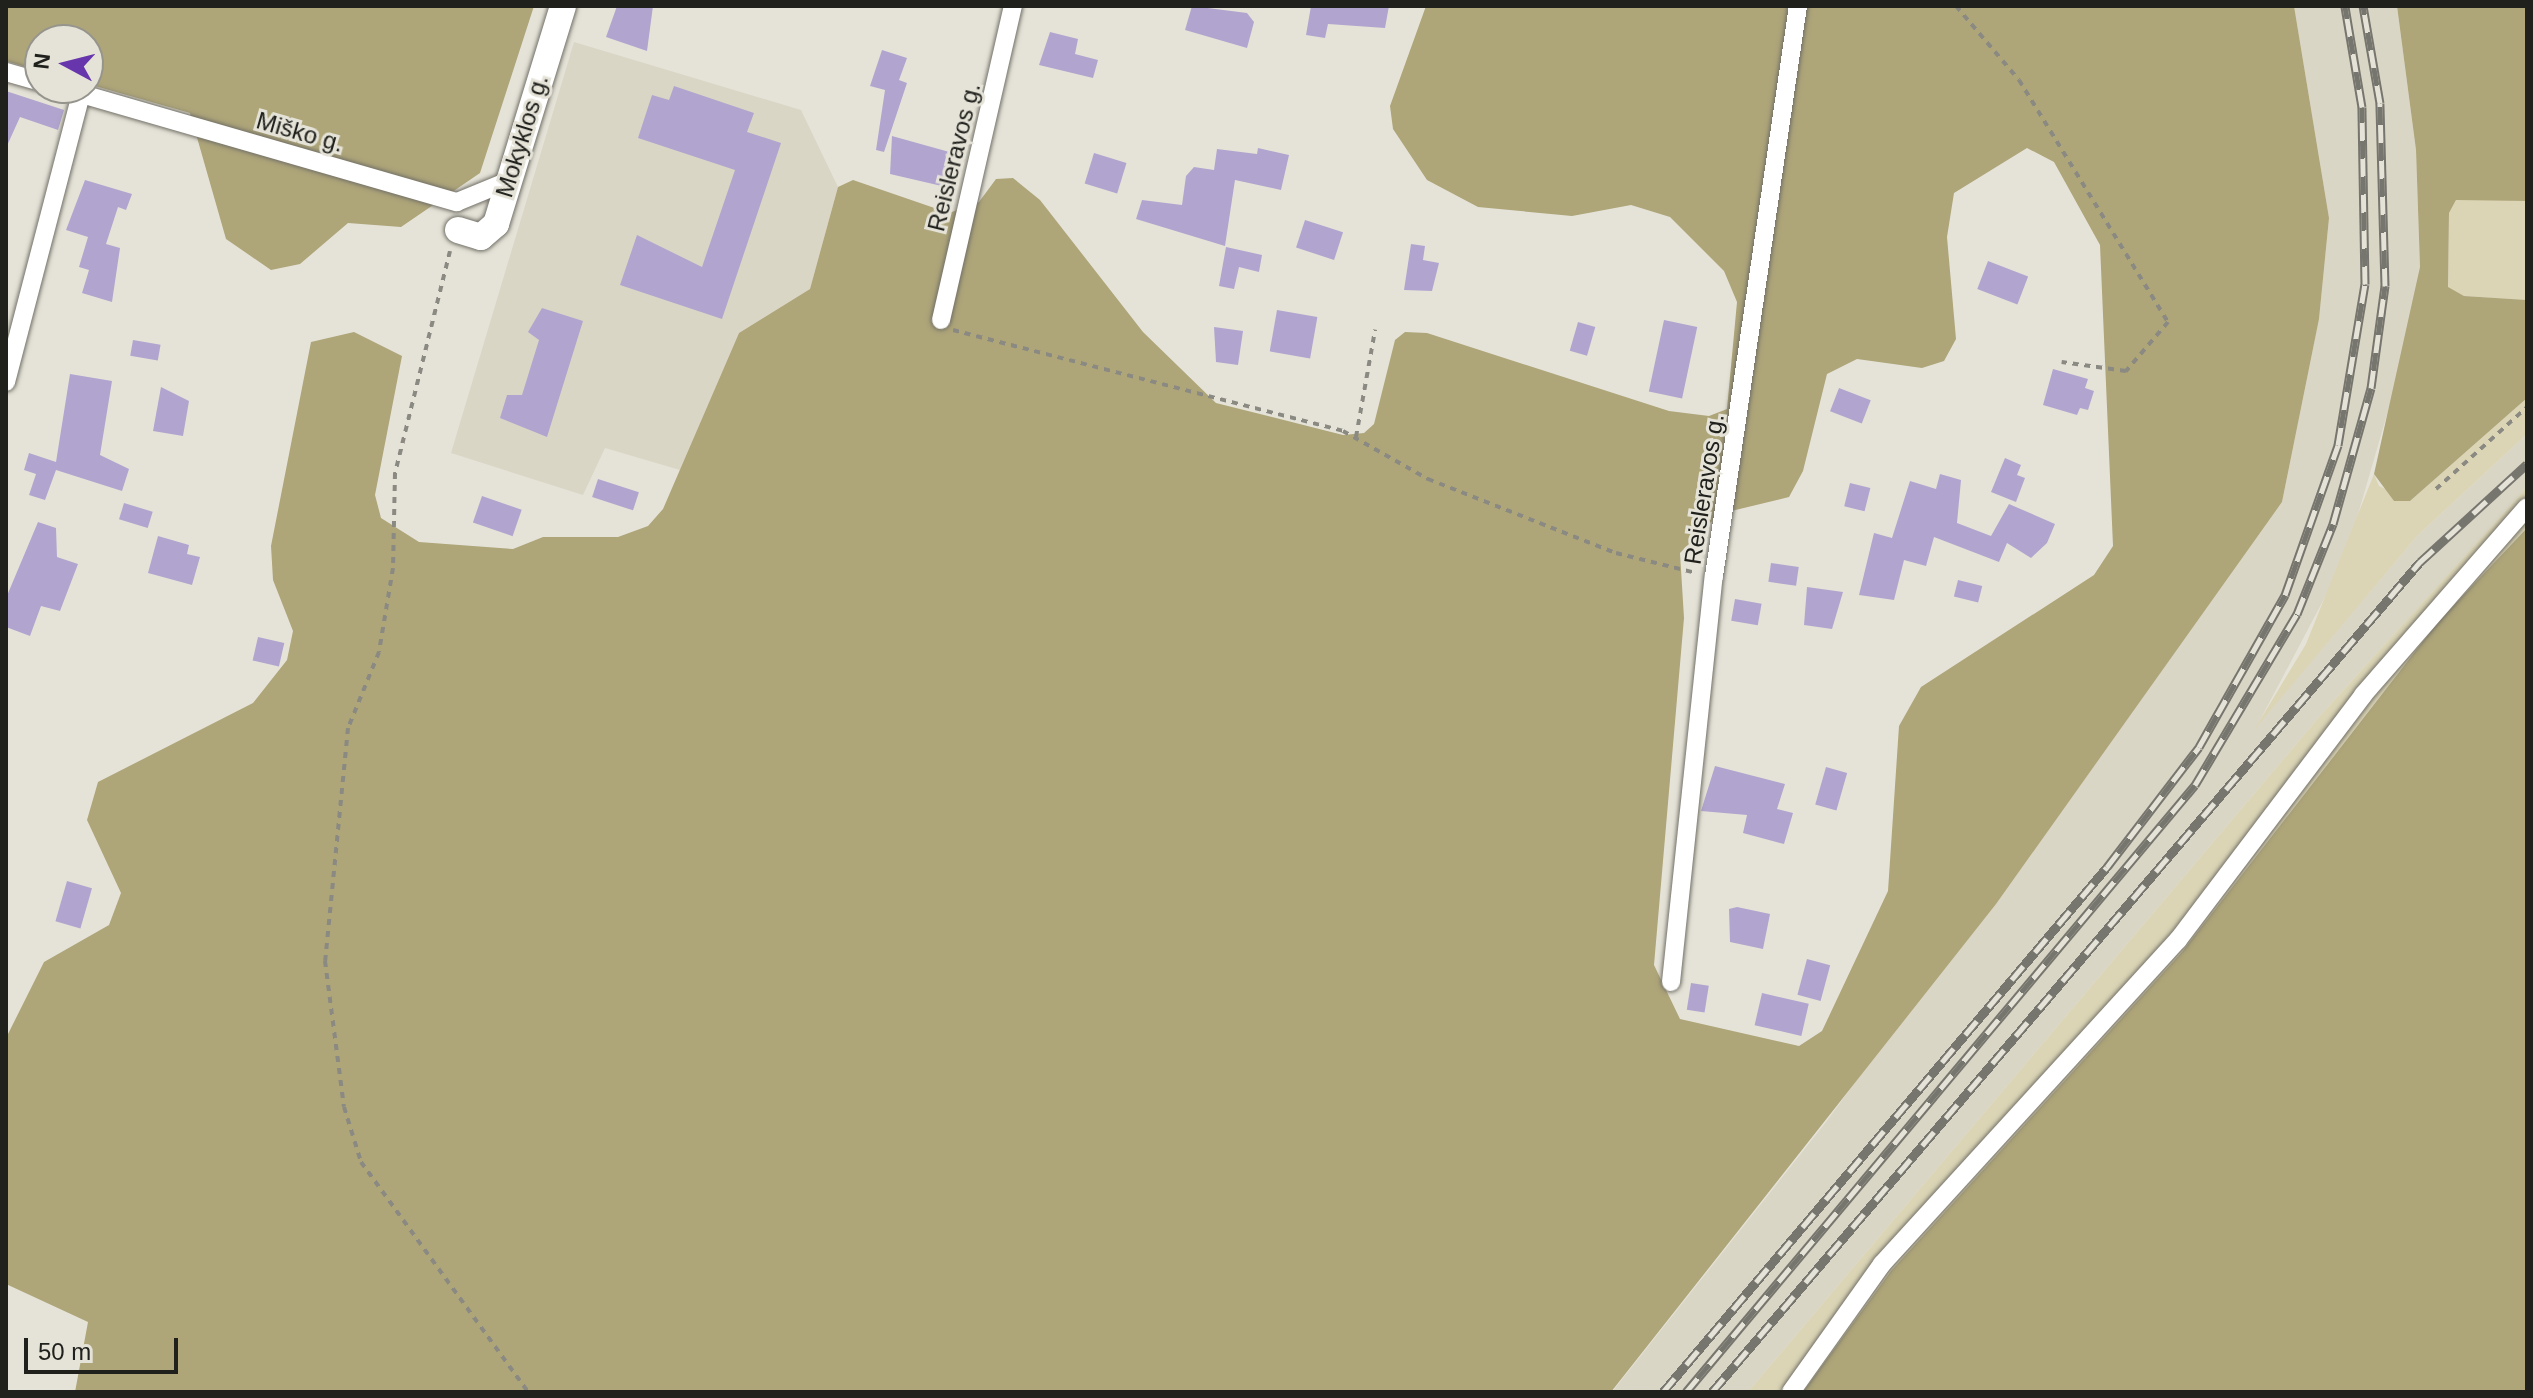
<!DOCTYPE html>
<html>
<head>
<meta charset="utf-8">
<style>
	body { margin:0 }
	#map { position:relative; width:2533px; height:1398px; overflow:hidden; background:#e5e3d8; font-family:Helvetica,sans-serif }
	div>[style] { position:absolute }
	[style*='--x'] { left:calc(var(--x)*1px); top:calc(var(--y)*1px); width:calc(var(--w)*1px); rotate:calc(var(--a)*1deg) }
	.built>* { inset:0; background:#dad6c5 }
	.green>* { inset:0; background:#dbd5b6 }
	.forest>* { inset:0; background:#aea579 }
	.building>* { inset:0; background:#b1a5cf; transform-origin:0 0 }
	.path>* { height:4px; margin-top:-2px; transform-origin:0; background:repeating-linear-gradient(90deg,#8a8982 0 6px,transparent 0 12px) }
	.roads { filter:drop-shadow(0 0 2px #727067) drop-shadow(0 0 2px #727067) }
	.minor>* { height:18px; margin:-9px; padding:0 9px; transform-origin:9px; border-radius:9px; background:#fff }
	.secondary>* { height:26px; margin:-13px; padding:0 13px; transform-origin:13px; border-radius:13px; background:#fff }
	.rail>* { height:9px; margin-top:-4.5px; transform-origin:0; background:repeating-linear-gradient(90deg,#e5e3d8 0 18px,#76756e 0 36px); box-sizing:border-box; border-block:2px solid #76756e }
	span { translate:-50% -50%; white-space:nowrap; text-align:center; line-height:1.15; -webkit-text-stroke:6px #e5e3d8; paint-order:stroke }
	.street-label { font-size:24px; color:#20201c }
	.frame { position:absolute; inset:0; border:8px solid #20201c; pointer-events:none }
	.north { position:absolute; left:24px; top:24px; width:80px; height:80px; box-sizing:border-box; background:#e5e3d8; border:2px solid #96958d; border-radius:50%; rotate:277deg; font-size:22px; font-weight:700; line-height:32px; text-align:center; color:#20201c }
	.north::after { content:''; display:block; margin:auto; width:28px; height:36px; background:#6735ac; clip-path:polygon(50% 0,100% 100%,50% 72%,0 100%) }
	.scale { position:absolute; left:24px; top:1338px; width:154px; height:36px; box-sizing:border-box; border:4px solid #20201c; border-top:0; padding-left:10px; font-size:24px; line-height:28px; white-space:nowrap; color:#20201c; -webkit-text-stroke:6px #e5e3d8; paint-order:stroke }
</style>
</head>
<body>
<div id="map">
	<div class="built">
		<i style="clip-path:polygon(2294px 6px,2397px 6px,2416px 150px,2420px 267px,2411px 332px,2345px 559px,2258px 724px,2417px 536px,2527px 434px,2527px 487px,2320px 716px,1748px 1392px,1612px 1392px,1826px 1122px,2282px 502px,2319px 319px,2329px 218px)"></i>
		<i style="clip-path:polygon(574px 42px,801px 110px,838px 187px,810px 289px,739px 333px,680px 470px,605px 448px,583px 495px,451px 453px)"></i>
	</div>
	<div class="green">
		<i style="clip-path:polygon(2473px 197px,2527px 201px,2527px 300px,2464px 296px,2448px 288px,2449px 213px,2456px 200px)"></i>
		<i style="clip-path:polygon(2527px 398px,2527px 434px,2417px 536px,2254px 730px,2306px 644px,2374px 474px,2379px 486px,2410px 501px)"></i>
		<i style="clip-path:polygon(2527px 487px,2527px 528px,2438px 622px,2182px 952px,1891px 1271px,1803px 1392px,1748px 1392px,2320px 716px)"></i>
	</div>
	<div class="forest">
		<i style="clip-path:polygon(6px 6px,534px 6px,480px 173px,401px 227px,348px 223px,300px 264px,271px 270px,226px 239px,190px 113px,88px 84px,88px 40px,40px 40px,40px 71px,6px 61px)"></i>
		<i style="clip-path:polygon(evenodd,1426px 6px,2294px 6px,2329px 218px,2319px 319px,2282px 502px,1996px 904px,1611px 1392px,75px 1392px,88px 1322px,6px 1284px,6px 1038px,44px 962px,109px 925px,121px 893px,87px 820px,98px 782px,253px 703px,287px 660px,293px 631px,273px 580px,271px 546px,311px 342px,354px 332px,402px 356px,375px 495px,381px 518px,419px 542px,513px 549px,543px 537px,618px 537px,648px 526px,663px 509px,739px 333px,810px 289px,838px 187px,853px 180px,949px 213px,979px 202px,996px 179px,1013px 178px,1040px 200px,1143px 332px,1216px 403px,1343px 435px,1364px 433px,1374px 424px,1395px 340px,1405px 332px,1427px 333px,1669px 411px,1709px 416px,1727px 409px,1737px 302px,1724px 271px,1670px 217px,1631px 205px,1572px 216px,1478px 207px,1427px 180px,1393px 129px,1390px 106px,1426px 6px,2027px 148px,2054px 162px,2100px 245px,2113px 546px,2094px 575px,1921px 687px,1899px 726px,1888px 891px,1822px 1031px,1799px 1046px,1680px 1019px,1654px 965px,1684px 618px,1680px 553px,1719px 514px,1789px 497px,1803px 471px,1827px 374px,1857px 359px,1922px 368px,1944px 361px,1956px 339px,1947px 237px,1954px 193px,2027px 148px)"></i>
		<i style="clip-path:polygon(2397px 6px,2527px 6px,2527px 201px,2456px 200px,2449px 213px,2448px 287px,2464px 296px,2527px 300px,2527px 398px,2410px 501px,2394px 501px,2374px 474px,2420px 267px,2416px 150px)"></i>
		<i style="clip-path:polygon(2527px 528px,2527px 1392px,1803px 1392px,1891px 1271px,2182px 952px,2438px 622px)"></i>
	</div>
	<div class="building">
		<i style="clip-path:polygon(617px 6px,653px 6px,647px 51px,606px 37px)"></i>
		<i style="clip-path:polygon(1192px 6px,1247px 13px,1254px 22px,1247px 48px,1185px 30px)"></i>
		<i style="clip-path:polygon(1311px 6px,1389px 6px,1385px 28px,1328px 24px,1325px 38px,1306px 35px)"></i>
		<i style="clip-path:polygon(1050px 32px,1078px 39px,1075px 54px,1098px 60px,1093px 78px,1039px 65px)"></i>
		<i style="clip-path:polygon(882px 50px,907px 58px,899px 80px,907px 83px,884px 152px,876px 150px,885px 90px,870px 86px)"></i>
		<i style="clip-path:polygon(674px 86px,754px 113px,747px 132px,781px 143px,722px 319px,620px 285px,637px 235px,702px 267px,735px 170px,638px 138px,652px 95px,669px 100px)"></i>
		<i style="clip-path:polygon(6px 91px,64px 110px,58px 130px,20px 117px,6px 148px)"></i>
		<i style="clip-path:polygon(892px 136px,953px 153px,946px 187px,890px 174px)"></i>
		<i style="clip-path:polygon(1258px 148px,1289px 155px,1281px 190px,1235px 180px,1225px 246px,1136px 219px,1142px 200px,1182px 205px,1186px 176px,1194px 167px,1214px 170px,1217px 149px,1257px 154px)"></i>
		<i style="left:1094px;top:153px;width:34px;height:32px;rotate:17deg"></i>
		<i style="clip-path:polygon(85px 180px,132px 194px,126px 210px,118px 207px,106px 244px,120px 248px,112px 302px,82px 293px,89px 270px,79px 267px,88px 237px,66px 230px)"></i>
		<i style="left:1305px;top:220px;width:40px;height:29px;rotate:18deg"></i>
		<i style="clip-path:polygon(1411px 244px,1425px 246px,1423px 260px,1439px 263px,1432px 291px,1404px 290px)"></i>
		<i style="clip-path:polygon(1226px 247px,1262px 255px,1259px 272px,1239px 267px,1234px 289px,1219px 286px)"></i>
		<i style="left:1988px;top:261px;width:43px;height:30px;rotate:21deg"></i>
		<i style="clip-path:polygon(542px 308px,583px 321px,547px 437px,500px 418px,507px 395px,522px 395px,539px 340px,528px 332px)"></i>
		<i style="left:1277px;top:310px;width:41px;height:42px;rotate:10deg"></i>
		<i style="left:1664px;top:320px;width:34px;height:73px;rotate:12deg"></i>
		<i style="left:1578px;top:322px;width:18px;height:30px;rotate:16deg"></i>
		<i style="clip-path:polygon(1214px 327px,1243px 331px,1238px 365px,1216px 362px)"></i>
		<i style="left:133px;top:340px;width:28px;height:16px;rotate:10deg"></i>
		<i style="clip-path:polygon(2053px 369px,2088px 379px,2085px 388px,2094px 391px,2088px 410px,2080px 408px,2077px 415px,2043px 405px)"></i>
		<i style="clip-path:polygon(70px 374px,112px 381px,100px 455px,129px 469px,122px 491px,56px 470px,45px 500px,29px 495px,36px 474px,24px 470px,29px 453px,56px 462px)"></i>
		<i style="clip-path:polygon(161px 387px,189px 401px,183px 436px,153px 431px)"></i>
		<i style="left:1839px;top:388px;width:34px;height:25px;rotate:21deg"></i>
		<i style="clip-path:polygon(2005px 458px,2021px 465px,2017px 475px,2025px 478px,2016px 502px,1991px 492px)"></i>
		<i style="clip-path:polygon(1940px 474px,1961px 480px,1957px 523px,1991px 536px,2009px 504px,2055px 524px,2047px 543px,2031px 558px,2007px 543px,1999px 562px,1934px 537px,1926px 566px,1904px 560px,1894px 600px,1859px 595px,1874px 533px,1892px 538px,1910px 481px,1936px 489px)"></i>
		<i style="left:598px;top:479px;width:43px;height:19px;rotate:18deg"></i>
		<i style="left:1850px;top:483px;width:21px;height:24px;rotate:14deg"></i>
		<i style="left:482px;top:496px;width:42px;height:28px;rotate:19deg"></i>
		<i style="left:124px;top:503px;width:30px;height:17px;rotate:17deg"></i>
		<i style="clip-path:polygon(38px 522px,56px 528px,57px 557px,78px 564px,60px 611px,41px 606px,30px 636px,6px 627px,6px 598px)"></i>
		<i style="clip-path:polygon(158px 536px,189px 545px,187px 554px,200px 557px,192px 585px,148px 573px)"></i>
		<i style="left:1771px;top:563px;width:28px;height:19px;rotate:8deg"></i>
		<i style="left:1958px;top:580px;width:25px;height:17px;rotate:14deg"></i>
		<i style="clip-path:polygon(1807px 587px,1843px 592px,1832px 629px,1804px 625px)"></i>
		<i style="left:1735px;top:599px;width:27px;height:22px;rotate:10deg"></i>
		<i style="left:258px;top:637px;width:27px;height:24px;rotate:13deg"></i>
		<i style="clip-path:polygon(1715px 766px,1785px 784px,1777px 809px,1793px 813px,1784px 844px,1743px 833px,1747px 815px,1701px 811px)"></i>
		<i style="left:1826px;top:767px;width:22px;height:39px;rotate:16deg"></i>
		<i style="left:67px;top:881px;width:26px;height:42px;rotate:16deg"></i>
		<i style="clip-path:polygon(1737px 907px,1770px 914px,1763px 949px,1730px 942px,1729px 909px)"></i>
		<i style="left:1807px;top:959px;width:24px;height:37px;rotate:15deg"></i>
		<i style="left:1691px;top:983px;width:18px;height:27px;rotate:9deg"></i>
		<i style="left:1762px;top:993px;width:48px;height:33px;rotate:13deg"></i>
	</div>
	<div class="path">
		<i style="--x:1956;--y:6;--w:97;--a:49.6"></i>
		<i style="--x:2019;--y:80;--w:284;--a:58.4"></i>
		<i style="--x:2168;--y:322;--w:65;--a:130.6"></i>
		<i style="--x:2126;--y:371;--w:65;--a:-172"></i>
		<i style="--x:450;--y:251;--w:229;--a:103.9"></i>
		<i style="--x:395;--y:473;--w:95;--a:91.2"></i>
		<i style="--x:393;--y:568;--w:85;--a:99.5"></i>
		<i style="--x:379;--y:652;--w:82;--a:112.2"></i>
		<i style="--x:348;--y:728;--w:234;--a:95.6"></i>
		<i style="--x:325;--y:961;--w:147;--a:82.6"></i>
		<i style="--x:344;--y:1107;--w:58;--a:72.8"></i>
		<i style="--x:361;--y:1162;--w:284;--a:54"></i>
		<i style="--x:953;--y:330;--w:403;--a:14.5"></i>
		<i style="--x:1343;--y:431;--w:98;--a:29.5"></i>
		<i style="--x:1428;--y:479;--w:202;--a:21.5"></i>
		<i style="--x:1616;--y:553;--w:82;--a:14"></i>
		<i style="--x:1356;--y:437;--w:109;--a:-79.9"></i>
		<i style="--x:2436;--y:489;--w:122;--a:-42"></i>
	</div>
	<div class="roads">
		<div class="minor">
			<i style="--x:6;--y:72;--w:35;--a:16"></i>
			<i style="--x:61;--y:88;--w:412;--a:16.1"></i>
			<i style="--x:457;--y:202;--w:50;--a:-22.4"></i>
			<i style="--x:941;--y:320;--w:322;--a:-77.1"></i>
			<i style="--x:6;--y:382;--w:298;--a:-75.4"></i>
			<i style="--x:1671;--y:982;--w:408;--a:-84"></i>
			<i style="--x:1714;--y:576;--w:576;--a:-81.62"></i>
			<i style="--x:1791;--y:1392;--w:157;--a:-54.6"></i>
			<i style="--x:1882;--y:1264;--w:439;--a:-47.6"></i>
			<i style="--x:2178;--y:940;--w:307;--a:-52.9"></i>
			<i style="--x:2363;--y:695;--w:249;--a:-48.9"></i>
		</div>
		<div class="secondary">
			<i style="--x:458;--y:230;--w:24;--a:17"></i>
			<i style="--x:481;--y:237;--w:20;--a:-41"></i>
			<i style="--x:496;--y:224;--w:228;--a:-72.9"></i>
		</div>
	</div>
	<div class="rail">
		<i style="--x:1663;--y:1392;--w:688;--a:-49.78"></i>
		<i style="--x:2107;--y:867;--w:151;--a:-52.5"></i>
		<i style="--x:2199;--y:747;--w:175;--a:-60.5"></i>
		<i style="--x:2285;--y:595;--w:159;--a:-70.5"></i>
		<i style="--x:2338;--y:445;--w:163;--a:-80.5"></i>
		<i style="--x:2365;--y:284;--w:177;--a:-91"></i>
		<i style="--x:2362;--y:107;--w:102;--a:-99.6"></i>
		<i style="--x:1686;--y:1392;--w:792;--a:-50.02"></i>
		<i style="--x:2195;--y:785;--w:199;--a:-59.2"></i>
		<i style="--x:2297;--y:614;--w:97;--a:-68.2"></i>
		<i style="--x:2333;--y:524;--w:141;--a:-74.4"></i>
		<i style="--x:2371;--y:388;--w:103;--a:-82.2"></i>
		<i style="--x:2385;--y:286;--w:183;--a:-91.6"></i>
		<i style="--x:2380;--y:103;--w:98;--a:-99.9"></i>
		<i style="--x:1712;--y:1392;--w:1091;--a:-49.54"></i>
		<i style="--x:2420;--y:562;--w:145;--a:-42.5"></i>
	</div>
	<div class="street-label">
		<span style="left:300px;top:132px;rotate:16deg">Miško g.</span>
		<span style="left:522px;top:136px;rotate:-73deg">Mokyklos g.</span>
		<span style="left:954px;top:157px;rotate:-76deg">Reisleravos g.</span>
		<span style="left:1704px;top:489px;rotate:-81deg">Reisleravos g.</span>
	</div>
	<div class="frame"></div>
	<div class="north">N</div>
	<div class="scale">50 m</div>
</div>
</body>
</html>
